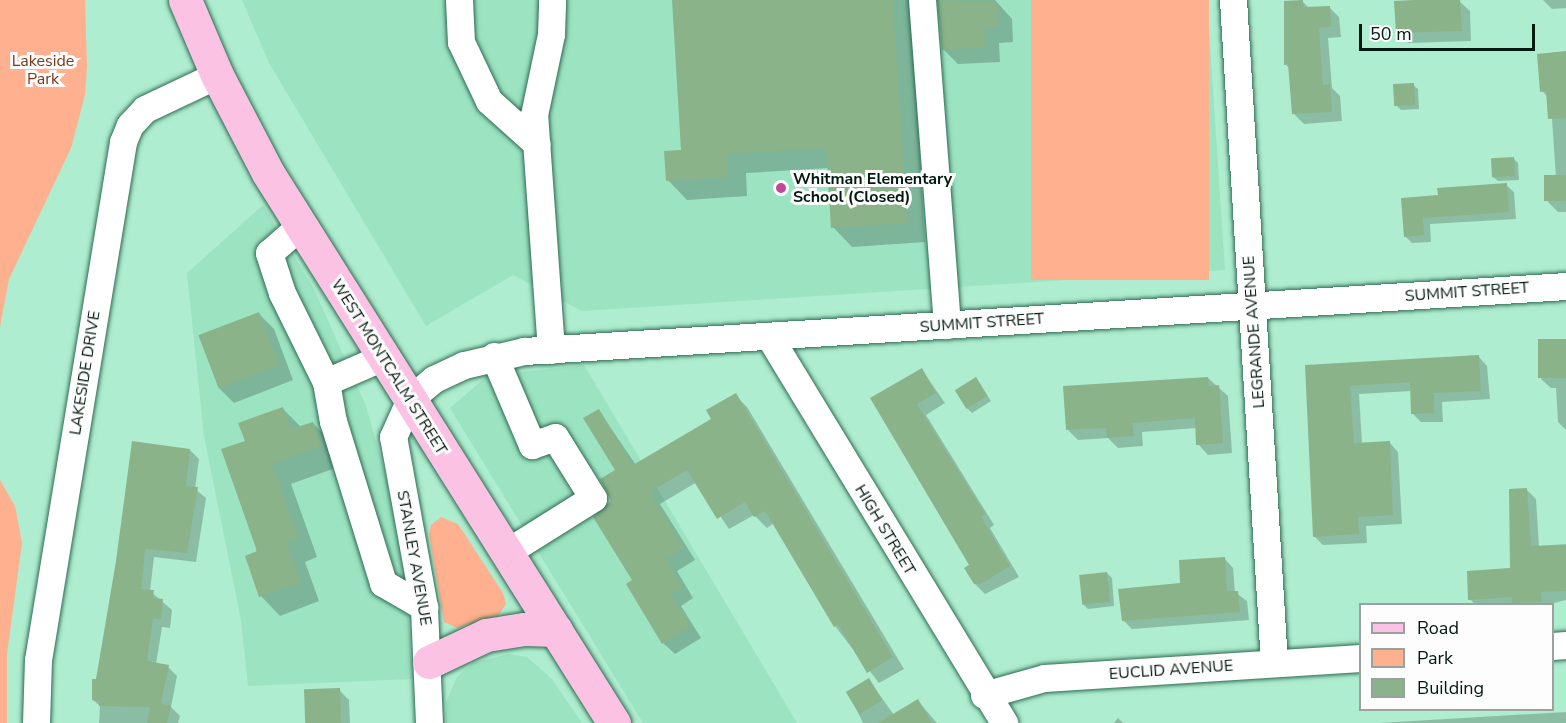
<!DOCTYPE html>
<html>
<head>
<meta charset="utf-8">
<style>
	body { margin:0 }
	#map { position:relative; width:1566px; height:723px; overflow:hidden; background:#aeedcf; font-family:"Nunito Sans",sans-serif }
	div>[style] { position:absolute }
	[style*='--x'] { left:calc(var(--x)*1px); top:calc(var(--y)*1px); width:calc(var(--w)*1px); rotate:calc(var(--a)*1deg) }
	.built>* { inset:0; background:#9be3c1 }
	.green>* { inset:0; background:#ffb08f; transform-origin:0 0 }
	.shadow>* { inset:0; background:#0003 }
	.building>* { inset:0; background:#8ab389; transform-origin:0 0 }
	.roads { filter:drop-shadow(0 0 2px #2f6b52) drop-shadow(0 0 2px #2f6b52) }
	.minor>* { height:27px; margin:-13.5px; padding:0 13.5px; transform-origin:13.5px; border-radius:13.5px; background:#fff }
	.major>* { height:33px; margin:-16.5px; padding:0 16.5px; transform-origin:16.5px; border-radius:16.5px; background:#fbc2e4 }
	.dots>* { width:16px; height:16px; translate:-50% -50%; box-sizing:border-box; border:3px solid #fdfdfd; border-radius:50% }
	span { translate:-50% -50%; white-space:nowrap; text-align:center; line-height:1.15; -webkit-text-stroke:6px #fdfdfd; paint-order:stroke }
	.park-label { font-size:16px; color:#763719 }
	.poi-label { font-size:16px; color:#02190f; font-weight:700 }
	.left { translate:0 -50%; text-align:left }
	.street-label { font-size:16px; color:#02190f }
	.legend { position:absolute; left:1359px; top:603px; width:195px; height:108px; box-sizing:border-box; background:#fdfdfd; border:2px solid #99a29e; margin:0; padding:8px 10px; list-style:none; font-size:18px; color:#02190f }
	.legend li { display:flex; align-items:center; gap:12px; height:30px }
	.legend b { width:30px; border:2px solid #99a29e }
	.scale { position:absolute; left:1359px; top:24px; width:176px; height:27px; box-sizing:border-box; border:3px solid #02190f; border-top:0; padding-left:8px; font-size:18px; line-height:21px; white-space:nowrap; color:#02190f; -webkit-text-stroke:4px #fdfdfd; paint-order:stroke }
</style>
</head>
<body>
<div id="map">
	<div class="built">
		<i style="clip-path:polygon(242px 0,1207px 0,1225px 270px,582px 311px,513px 275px,426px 326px,269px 63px)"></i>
		<i style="clip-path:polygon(263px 205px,313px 287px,366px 406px,385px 473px,404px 570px,413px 679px,248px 686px,241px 620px,204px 436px,187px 273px)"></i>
		<i style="clip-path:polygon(584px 365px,797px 723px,643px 723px,450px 408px,487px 376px)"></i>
		<i style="clip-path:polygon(508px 654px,527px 657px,551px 678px,582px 723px,446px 723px,446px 703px,457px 677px,473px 663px)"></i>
	</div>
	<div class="green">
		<i style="clip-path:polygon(0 0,85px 0,87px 66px,85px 95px,71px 148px,9px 279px,0 327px)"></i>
		<i style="left:1031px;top:0;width:178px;height:280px"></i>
		<i style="clip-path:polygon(0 480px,15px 506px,22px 543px,7px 654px,7px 723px,0 723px)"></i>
		<i style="clip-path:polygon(441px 517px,458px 524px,503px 593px,506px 604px,498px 616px,457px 628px,444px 622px,429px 534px,431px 525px)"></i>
	</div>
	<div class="shadow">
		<i style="clip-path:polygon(673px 0,911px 0,925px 242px,852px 247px,833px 227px,829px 168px,746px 173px,747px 196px,687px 200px,668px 180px,682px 152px)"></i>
		<i style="clip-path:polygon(937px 0,995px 0,1012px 19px,1013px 42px,999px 43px,1000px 62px,958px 64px,943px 49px)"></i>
		<i style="clip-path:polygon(1543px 0,1566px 0,1566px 8px,1552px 9px)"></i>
		<i style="clip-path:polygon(1302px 1px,1309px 8px,1329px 7px,1339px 17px,1341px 37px,1328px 38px,1332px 88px,1340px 96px,1342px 121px,1304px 124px,1294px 114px,1290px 69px,1285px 64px)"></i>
		<i style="clip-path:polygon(1459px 1px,1470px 11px,1471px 41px,1408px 43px,1398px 32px)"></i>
		<i style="clip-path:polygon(1566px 53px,1566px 212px,1558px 212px,1548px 202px,1556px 177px,1552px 119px,1549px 98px,1542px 91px)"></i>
		<i style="clip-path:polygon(1413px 85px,1418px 89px,1419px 109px,1401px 110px,1396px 105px)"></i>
		<i style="clip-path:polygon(1513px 158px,1518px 163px,1519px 180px,1498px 181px,1493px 177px)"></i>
		<i style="clip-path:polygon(1506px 185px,1514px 192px,1516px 219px,1430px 224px,1431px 242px,1412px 243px,1405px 236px,1439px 197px)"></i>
		<i style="clip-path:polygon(258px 313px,274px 329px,293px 380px,234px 403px,219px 388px,200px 335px)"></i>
		<i style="clip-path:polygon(1566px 340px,1566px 430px,1558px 422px,1556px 388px,1551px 388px,1541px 379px)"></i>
		<i style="clip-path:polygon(1478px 356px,1487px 366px,1490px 399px,1442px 402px,1443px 422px,1421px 422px,1412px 413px,1411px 391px,1359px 394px,1362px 444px,1389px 442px,1398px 452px,1402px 524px,1366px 526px,1367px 543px,1323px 545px,1314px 536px,1307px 367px)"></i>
		<i style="clip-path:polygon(922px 370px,945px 403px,926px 415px,994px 525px,990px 528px,1019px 577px,985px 594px,975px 584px,971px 565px,872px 399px)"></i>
		<i style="clip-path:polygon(1208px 378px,1228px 396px,1232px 453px,1208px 455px,1198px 444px,1197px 428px,1142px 432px,1143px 446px,1118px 448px,1108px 438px,1078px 440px,1068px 430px)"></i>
		<i style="clip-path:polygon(976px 379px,991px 401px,972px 413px,967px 408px)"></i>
		<i style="clip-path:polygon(735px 395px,747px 407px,904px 669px,879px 683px,835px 626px,774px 523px,767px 528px,754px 515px,729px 529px,697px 482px,660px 504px,695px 560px,677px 571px,693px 598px,681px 606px,701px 638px,675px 654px,663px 643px,634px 581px,612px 501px,617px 470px,599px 411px,636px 465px,713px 420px)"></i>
		<i style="clip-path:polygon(283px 409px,301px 427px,313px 423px,332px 443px,341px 466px,291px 484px,317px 557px,305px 562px,319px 601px,280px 616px,261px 596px,246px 442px)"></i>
		<i style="clip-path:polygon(190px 450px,199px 459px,195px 489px,206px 498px,196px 562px,154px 557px,150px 591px,172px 610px,170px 628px,162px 627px,156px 664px,168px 667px,177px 676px,171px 707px,180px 716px,178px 723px,99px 723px,100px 706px,93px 700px,118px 561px)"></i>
		<i style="clip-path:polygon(1526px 489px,1536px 499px,1539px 546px,1566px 544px,1566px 600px,1550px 604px,1475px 604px,1470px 599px,1511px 569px)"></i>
		<i style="clip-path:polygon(1224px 558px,1233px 568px,1235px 592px,1247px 601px,1249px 620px,1132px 629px,1123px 620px)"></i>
		<i style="clip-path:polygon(1107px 573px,1112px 578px,1114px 606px,1088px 609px,1083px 604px)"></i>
		<i style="clip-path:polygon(869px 680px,894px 715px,918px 701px,937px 723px,863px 723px,848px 692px)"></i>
		<i style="clip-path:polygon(339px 690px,349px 700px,350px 723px,307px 723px)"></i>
		<i style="clip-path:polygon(1566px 712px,1566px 723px,1379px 723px)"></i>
		<i style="clip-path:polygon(1118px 718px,1123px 723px,1114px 723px)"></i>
	</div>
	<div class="building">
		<i style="clip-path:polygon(672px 0,893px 0,907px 223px,831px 228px,826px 148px,727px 154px,728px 177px,666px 181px,664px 151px,681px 150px)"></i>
		<i style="clip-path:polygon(938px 0,997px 2px,998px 27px,985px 28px,986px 47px,942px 50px)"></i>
		<i style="clip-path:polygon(1303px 0,1303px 7px,1330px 6px,1331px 27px,1319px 28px,1323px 85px,1330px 84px,1332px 112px,1292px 114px,1288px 64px,1284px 65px,1284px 1px)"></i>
		<i style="clip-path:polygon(1414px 0,1460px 0,1462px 31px,1396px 33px,1394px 1px)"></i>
		<i style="clip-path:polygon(1566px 51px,1566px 118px,1548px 119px,1546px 91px,1540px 92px,1537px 54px)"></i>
		<i style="left:1414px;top:83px;width:22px;height:21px;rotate:87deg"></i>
		<i style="left:1514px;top:157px;width:19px;height:23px;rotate:87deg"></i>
		<i style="left:1566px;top:175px;width:26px;height:22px;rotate:90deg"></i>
		<i style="clip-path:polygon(1507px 183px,1509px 212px,1423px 218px,1424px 235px,1404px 237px,1401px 198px,1438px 195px,1437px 188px)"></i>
		<i style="left:259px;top:312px;width:57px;height:65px;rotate:69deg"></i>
		<i style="left:1566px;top:339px;width:39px;height:28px;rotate:90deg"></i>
		<i style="clip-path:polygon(1479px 355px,1481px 391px,1434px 393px,1434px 413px,1411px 414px,1410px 382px,1350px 386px,1354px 443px,1390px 441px,1393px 515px,1358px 517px,1359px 534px,1313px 537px,1305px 365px)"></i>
		<i style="clip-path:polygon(922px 368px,936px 393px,917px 404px,985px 514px,981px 517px,1010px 566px,981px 584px,974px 584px,964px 568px,969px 565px,870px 398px)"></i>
		<i style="left:976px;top:377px;width:22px;height:25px;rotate:58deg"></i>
		<i style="clip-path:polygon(1208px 377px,1209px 386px,1219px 385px,1223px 443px,1196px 445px,1195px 418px,1132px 423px,1134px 436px,1107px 438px,1106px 428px,1066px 430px,1063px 386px)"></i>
		<i style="clip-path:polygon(736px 393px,893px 657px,867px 673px,838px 624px,834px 627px,765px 511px,754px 517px,745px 502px,717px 519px,687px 470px,650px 492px,684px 548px,666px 559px,683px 587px,671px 594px,691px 626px,662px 644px,626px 584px,632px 580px,593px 517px,611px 501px,600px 479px,615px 470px,583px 418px,599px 409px,633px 465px,711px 419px,706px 410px)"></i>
		<i style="clip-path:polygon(283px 407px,291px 429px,313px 422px,322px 446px,272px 464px,299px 538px,286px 542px,301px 582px,259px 597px,245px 556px,257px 551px,221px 449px,245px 441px,238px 423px)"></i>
		<i style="clip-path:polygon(132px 441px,190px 449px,186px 486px,198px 487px,187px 553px,145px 549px,141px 589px,154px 590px,153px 598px,163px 599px,161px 619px,153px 618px,147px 661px,169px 665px,161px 703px,171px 706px,167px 723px,147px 723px,150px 707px,99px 706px,99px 701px,92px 700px,92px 679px,96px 679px,116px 561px)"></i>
		<i style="clip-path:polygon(1527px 488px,1531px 546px,1566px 545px,1566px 591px,1541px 592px,1542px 602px,1512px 603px,1512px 597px,1468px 600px,1467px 571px,1510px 568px,1509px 489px)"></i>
		<i style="clip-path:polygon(1225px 557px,1227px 591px,1238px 591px,1240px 612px,1122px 621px,1118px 589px,1180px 583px,1179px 560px)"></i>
		<i style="left:1107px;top:572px;width:30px;height:28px;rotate:84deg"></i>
		<i style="left:869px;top:678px;width:26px;height:27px;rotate:59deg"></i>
		<i style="left:340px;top:688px;width:35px;height:36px;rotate:88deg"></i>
		<i style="clip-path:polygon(918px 699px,932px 723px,878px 723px)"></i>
	</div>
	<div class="roads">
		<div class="minor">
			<i style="--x:459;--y:0;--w:42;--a:87.3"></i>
			<i style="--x:461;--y:42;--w:65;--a:64.6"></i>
			<i style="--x:489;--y:101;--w:64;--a:41.9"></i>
			<i style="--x:922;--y:0;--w:326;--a:85.6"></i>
			<i style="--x:1233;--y:0;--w:664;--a:86.46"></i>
			<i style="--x:300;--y:226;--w:41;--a:138.9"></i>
			<i style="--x:269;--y:253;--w:42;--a:72"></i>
			<i style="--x:282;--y:293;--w:99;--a:63.7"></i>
			<i style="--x:326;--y:382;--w:40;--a:80"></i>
			<i style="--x:333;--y:421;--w:170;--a:72.8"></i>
			<i style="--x:383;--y:583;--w:48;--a:30.3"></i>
			<i style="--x:769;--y:336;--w:453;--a:58.7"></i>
			<i style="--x:551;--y:350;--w:236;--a:-94.1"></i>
			<i style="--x:534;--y:115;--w:83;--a:-78.1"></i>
			<i style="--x:551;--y:34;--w:34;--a:-88"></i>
			<i style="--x:494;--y:356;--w:97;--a:66.9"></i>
			<i style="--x:532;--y:445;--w:24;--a:-19"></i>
			<i style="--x:555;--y:437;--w:72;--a:58.1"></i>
			<i style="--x:593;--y:498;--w:102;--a:147.9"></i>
			<i style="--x:326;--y:382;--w:62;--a:-23.7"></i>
			<i style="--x:1552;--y:646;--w:14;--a:-4"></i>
			<i style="--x:984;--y:695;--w:62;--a:-15.8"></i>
			<i style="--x:1044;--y:678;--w:317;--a:-3.6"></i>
			<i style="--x:36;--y:723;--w:63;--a:-88.2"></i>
			<i style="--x:38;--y:660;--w:525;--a:-80.68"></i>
			<i style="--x:123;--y:142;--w:18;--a:-68"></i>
			<i style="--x:130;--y:125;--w:22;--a:-47"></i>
			<i style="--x:145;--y:109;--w:80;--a:-25.3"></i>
			<i style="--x:429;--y:723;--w:116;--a:-92.5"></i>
			<i style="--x:424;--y:607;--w:173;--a:-100.3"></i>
			<i style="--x:393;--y:437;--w:42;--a:-65.9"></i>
			<i style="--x:410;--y:399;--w:31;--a:-40"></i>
			<i style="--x:434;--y:379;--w:33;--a:-25"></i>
			<i style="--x:464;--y:365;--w:62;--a:-13.1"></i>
			<i style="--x:524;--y:351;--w:1044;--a:-3.57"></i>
		</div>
		<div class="major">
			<i style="--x:185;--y:0;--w:82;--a:66.9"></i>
			<i style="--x:217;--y:75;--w:110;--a:62.5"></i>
			<i style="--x:268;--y:173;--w:650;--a:57.83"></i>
			<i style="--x:429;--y:662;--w:63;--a:-25.3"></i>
			<i style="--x:486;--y:635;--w:39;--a:-9"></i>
			<i style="--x:525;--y:629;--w:31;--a:2"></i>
		</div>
	</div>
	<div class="dots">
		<i style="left:781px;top:188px;background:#c44899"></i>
	</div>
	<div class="park-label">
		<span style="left:43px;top:70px">Lakeside<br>Park</span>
	</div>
	<div class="poi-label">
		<span class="left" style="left:793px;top:188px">Whitman Elementary<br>School (Closed)</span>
	</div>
	<div class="street-label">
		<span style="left:1467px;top:292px;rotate:-4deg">SUMMIT STREET</span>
		<span style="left:982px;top:323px;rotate:-4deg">SUMMIT STREET</span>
		<span style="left:1254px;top:332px;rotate:-94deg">LEGRANDE AVENUE</span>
		<span style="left:389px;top:367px;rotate:58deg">WEST MONTCALM STREET</span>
		<span style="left:85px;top:373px;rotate:-81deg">LAKESIDE DRIVE</span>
		<span style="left:885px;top:530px;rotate:59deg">HIGH STREET</span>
		<span style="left:414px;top:558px;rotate:80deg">STANLEY AVENUE</span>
		<span style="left:1171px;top:670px;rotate:-4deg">EUCLID AVENUE</span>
	</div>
	<ul class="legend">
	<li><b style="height:8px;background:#fbc2e4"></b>Road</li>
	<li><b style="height:16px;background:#ffb08f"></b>Park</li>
	<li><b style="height:16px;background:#8ab389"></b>Building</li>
	</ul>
	<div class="scale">50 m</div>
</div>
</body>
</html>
